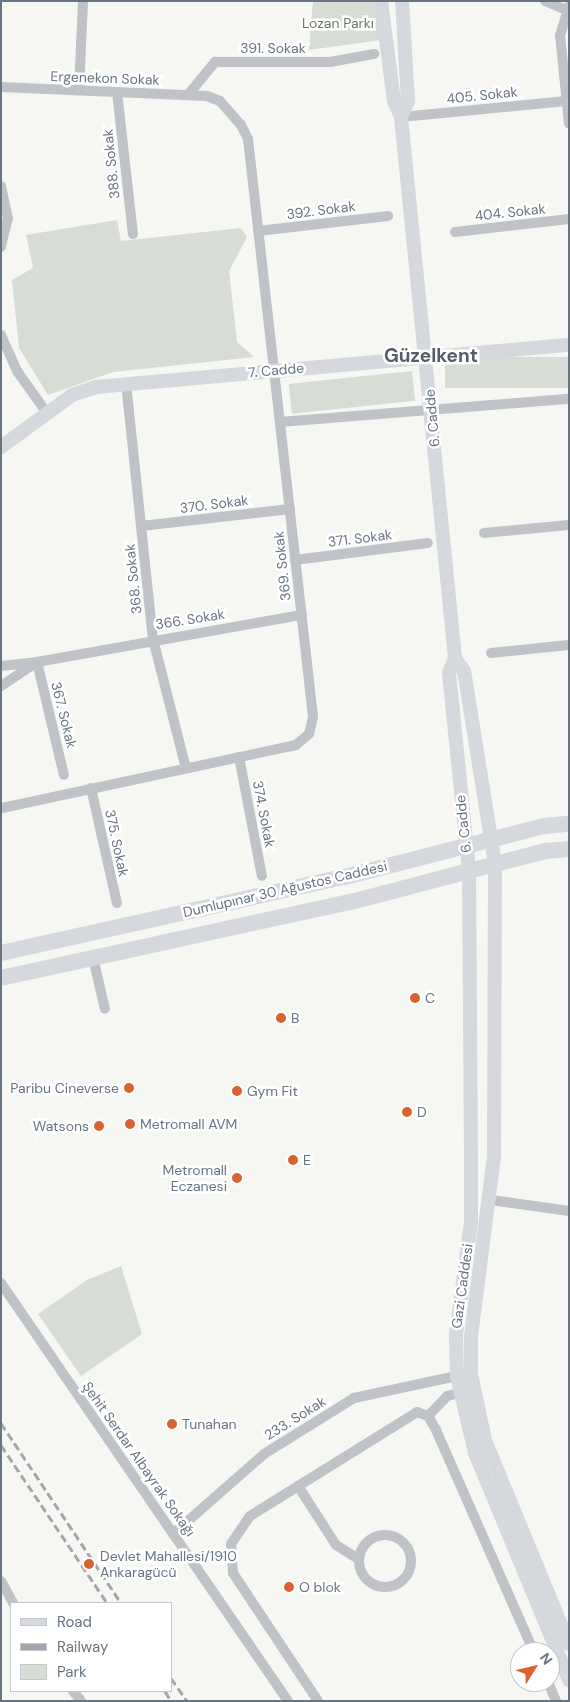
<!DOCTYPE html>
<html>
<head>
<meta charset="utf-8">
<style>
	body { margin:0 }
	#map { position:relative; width:570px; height:1702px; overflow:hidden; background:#f6f6f3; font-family:"DM Sans",sans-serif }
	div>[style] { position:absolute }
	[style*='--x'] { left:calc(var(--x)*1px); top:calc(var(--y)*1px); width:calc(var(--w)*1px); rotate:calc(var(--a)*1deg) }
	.green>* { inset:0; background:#d7dcd4; transform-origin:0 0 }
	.street>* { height:10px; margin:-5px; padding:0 5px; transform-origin:5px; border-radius:5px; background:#bfc2c6 }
	.street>.ring { margin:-5px; padding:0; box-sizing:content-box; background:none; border:10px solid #bfc2c6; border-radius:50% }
	.secondary>* { height:14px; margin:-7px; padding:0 7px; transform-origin:7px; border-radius:7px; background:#d5d8dc }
	.primary>* { height:16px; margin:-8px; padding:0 8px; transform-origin:8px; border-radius:8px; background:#d5d8dc }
	.rail>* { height:3px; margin-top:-1.5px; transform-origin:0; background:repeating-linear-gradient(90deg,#a3a7ad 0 8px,transparent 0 12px) }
	.dots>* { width:14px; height:14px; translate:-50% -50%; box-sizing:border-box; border:2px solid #fff; border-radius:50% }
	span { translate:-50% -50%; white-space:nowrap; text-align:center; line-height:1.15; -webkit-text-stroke:5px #fff; paint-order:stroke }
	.park-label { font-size:14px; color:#687965 }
	.street-label { font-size:14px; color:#677482 }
	.poi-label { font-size:14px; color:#677482 }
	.left { translate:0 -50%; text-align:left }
	.right { translate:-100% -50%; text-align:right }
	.district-label { font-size:19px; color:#545d67; font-weight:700 }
	.frame { position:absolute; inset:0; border:2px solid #677482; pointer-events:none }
	.legend { position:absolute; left:10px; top:1602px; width:162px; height:90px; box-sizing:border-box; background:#fff; border:1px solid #c2c7cd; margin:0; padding:6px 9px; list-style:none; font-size:15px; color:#677482 }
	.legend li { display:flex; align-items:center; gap:10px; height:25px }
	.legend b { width:25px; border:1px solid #c2c7cd }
	.north { position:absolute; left:510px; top:1642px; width:50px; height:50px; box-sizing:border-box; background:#fff; border:1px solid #c2c7cd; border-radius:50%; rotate:54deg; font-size:14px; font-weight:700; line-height:20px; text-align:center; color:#677482 }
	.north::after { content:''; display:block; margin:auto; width:18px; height:22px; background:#d86330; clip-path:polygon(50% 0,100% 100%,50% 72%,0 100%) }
</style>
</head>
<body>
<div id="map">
	<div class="green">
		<i style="clip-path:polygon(313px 1px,374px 1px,381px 40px,309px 50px)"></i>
		<i style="clip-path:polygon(117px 220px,121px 241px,241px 228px,247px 237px,229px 271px,237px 342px,254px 357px,113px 372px,48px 395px,19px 348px,12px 280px,33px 268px,26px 235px)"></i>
		<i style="left:569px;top:357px;width:31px;height:124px;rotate:90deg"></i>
		<i style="left:412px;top:371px;width:30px;height:124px;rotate:84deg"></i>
		<i style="clip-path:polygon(121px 1266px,142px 1334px,81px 1376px,38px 1314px,87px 1280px)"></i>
	</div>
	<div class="street">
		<i style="--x:545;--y:1;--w:23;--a:23"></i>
		<i style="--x:569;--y:6;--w:30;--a:107"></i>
		<i style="--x:560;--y:35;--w:89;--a:84.2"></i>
		<i style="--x:1;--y:87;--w:206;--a:2.5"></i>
		<i style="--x:207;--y:96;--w:14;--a:21"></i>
		<i style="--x:220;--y:101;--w:32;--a:49"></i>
		<i style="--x:241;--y:125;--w:16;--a:63"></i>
		<i style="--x:248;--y:139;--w:582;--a:83.58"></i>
		<i style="--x:313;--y:717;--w:17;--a:103"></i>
		<i style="--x:309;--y:734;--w:17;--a:140"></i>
		<i style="--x:296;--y:745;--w:302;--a:167.9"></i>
		<i style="--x:79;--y:90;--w:89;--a:-87.4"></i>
		<i style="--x:117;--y:92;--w:143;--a:83.6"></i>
		<i style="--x:188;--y:95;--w:43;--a:-50.7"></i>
		<i style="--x:215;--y:62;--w:115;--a:0"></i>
		<i style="--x:330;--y:62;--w:45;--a:-10.3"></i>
		<i style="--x:401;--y:117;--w:166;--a:-5.5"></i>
		<i style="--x:1;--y:186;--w:33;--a:78"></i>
		<i style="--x:8;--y:218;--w:30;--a:104"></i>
		<i style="--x:258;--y:231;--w:131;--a:-6.6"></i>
		<i style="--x:455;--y:232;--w:115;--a:-6.5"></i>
		<i style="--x:1;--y:335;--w:39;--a:66"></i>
		<i style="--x:17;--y:371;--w:52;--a:54.5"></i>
		<i style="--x:126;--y:383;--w:257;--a:84"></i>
		<i style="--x:153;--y:639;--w:133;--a:75.7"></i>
		<i style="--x:280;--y:422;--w:290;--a:-4.6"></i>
		<i style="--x:141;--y:526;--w:150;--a:-6.5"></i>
		<i style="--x:484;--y:533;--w:85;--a:-5.4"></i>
		<i style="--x:295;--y:560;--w:134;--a:-7.3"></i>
		<i style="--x:491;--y:653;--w:78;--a:-5.9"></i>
		<i style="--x:1;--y:666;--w:36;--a:-6"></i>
		<i style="--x:37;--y:662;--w:116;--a:76.6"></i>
		<i style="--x:1;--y:686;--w:43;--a:-33.7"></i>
		<i style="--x:37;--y:662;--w:269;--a:-10.1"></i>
		<i style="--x:239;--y:757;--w:121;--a:79.1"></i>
		<i style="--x:91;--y:788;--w:118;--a:77.3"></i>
		<i style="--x:93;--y:958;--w:52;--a:76.8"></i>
		<i style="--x:491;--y:1200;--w:79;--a:8"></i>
		<i style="--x:1;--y:1283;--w:507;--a:55.53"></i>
		<i style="--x:428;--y:1416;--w:28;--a:-46"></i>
		<i style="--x:447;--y:1396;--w:13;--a:-13"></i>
		<i style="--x:298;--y:1486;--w:70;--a:57.2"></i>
		<i style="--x:336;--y:1545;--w:26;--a:32"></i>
		<i style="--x:173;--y:1534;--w:121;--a:-41.3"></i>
		<i style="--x:264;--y:1454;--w:106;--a:-31.9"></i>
		<i style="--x:354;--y:1398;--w:105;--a:-12.1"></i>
		<i class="ring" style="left:359px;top:1535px;width:42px;height:42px"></i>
		<i style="--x:1;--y:1581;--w:25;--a:61"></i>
		<i style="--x:548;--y:1682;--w:21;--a:67"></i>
		<i style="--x:73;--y:1691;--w:13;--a:51"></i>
		<i style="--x:318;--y:1701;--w:154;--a:-123.6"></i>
		<i style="--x:233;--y:1573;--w:29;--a:-94"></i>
		<i style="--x:231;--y:1544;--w:34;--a:-56"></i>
		<i style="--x:250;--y:1516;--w:197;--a:-31.9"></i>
		<i style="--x:417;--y:1412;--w:12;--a:20"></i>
		<i style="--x:428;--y:1416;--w:16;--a:60"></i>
		<i style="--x:436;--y:1430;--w:243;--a:66.2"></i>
	</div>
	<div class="secondary">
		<i style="--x:381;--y:1;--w:101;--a:82.6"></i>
		<i style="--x:394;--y:101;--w:17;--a:66"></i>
		<i style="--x:401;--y:117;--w:17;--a:-66"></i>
		<i style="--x:408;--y:101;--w:100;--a:-93.4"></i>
		<i style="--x:401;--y:117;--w:544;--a:84.3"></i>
		<i style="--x:1;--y:447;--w:88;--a:-36.2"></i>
		<i style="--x:72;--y:395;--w:25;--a:-18"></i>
		<i style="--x:96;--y:387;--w:475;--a:-5.1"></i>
		<i style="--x:569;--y:1644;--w:221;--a:-112.4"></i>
		<i style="--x:485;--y:1440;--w:67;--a:-102"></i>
		<i style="--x:471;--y:1374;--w:38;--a:-90"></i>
		<i style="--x:471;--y:1336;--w:181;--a:-82.7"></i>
		<i style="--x:494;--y:1156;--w:292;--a:-89.8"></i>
		<i style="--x:495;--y:864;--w:195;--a:-99.1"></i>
		<i style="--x:464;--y:671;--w:16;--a:-125"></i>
		<i style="--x:455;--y:658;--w:16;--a:112"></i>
		<i style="--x:449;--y:673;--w:199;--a:84.2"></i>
		<i style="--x:469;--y:871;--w:285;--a:89.6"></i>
		<i style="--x:471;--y:1156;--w:66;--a:90"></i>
		<i style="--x:471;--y:1222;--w:114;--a:97.6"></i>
		<i style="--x:456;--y:1335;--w:41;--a:88.6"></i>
		<i style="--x:457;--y:1376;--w:79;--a:76.8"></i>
		<i style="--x:475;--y:1453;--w:246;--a:67.5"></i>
	</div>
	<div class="primary">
		<i style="--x:1;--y:953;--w:352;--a:-12.5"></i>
		<i style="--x:345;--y:877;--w:205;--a:-14.4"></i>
		<i style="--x:544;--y:826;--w:25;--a:-5"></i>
		<i style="--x:1;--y:978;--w:358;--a:-12.3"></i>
		<i style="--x:351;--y:902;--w:202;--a:-14.7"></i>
		<i style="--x:546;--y:851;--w:23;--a:-5"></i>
	</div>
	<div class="rail">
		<i style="--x:1;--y:1423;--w:216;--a:56.3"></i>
		<i style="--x:1;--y:1445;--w:190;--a:56.1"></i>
		<i style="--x:171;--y:1678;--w:28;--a:55"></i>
		<i style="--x:165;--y:1691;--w:12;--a:59"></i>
	</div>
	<div class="dots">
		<i style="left:415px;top:998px;background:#d86330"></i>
		<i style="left:281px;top:1018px;background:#d86330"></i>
		<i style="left:129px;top:1088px;background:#d86330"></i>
		<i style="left:237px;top:1091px;background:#d86330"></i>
		<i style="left:407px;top:1112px;background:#d86330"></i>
		<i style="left:130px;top:1124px;background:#d86330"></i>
		<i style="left:99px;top:1126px;background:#d86330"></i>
		<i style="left:293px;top:1160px;background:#d86330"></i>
		<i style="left:237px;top:1178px;background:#d86330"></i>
		<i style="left:172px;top:1424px;background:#d86330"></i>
		<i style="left:89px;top:1564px;background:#d86330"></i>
		<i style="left:289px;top:1587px;background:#d86330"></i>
	</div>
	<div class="park-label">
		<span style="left:338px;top:23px">Lozan Parkı</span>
	</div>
	<div class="street-label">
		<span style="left:273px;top:48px">391. Sokak</span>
		<span style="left:105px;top:78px;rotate:2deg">Ergenekon Sokak</span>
		<span style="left:482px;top:95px;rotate:-6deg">405. Sokak</span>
		<span style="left:111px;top:164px;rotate:-96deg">388. Sokak</span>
		<span style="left:321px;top:210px;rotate:-7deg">392. Sokak</span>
		<span style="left:510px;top:212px;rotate:-6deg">404. Sokak</span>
		<span style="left:276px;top:370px;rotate:-5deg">7. Cadde</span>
		<span style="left:432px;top:418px;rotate:-95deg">6. Cadde</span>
		<span style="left:214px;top:504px;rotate:-7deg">370. Sokak</span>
		<span style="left:360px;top:538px;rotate:-7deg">371. Sokak</span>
		<span style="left:282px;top:566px;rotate:-96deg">369. Sokak</span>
		<span style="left:133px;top:579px;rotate:-96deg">368. Sokak</span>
		<span style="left:190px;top:619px;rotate:-9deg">366. Sokak</span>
		<span style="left:64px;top:715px;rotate:76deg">367. Sokak</span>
		<span style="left:264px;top:814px;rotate:79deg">374. Sokak</span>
		<span style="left:463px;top:824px;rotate:-96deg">6. Cadde</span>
		<span style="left:117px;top:843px;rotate:78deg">375. Sokak</span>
		<span style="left:285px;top:889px;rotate:-13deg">Dumlupınar 30 Ağustos Caddesi</span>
		<span style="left:462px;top:1286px;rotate:-82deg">Gazi Caddesi</span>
		<span style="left:295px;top:1418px;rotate:-32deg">233. Sokak</span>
		<span style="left:139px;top:1459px;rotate:55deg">Şehit Serdar Albayrak Sokağı</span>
	</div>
	<div class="poi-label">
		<span class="left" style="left:425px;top:998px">C</span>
		<span class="left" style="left:291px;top:1018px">B</span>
		<span class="right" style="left:119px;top:1088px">Paribu Cineverse</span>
		<span class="left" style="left:247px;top:1091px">Gym Fit</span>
		<span class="left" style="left:417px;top:1112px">D</span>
		<span class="left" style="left:140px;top:1124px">Metromall AVM</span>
		<span class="right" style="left:89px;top:1126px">Watsons</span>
		<span class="left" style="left:303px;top:1160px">E</span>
		<span class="right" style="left:227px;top:1178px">Metromall<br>Eczanesi</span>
		<span class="left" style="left:182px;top:1424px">Tunahan</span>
		<span class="left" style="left:100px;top:1564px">Devlet Mahallesi/1910<br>Ankaragücü</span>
		<span class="left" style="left:299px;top:1587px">O blok</span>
	</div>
	<div class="district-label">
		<span style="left:431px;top:356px">Güzelkent</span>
	</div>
	<div class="frame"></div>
	<ul class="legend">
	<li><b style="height:6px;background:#d5d8dc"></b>Road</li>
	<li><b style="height:6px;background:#a3a7ad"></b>Railway</li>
	<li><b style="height:14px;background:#d7dcd4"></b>Park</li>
	</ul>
	<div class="north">N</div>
</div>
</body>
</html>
